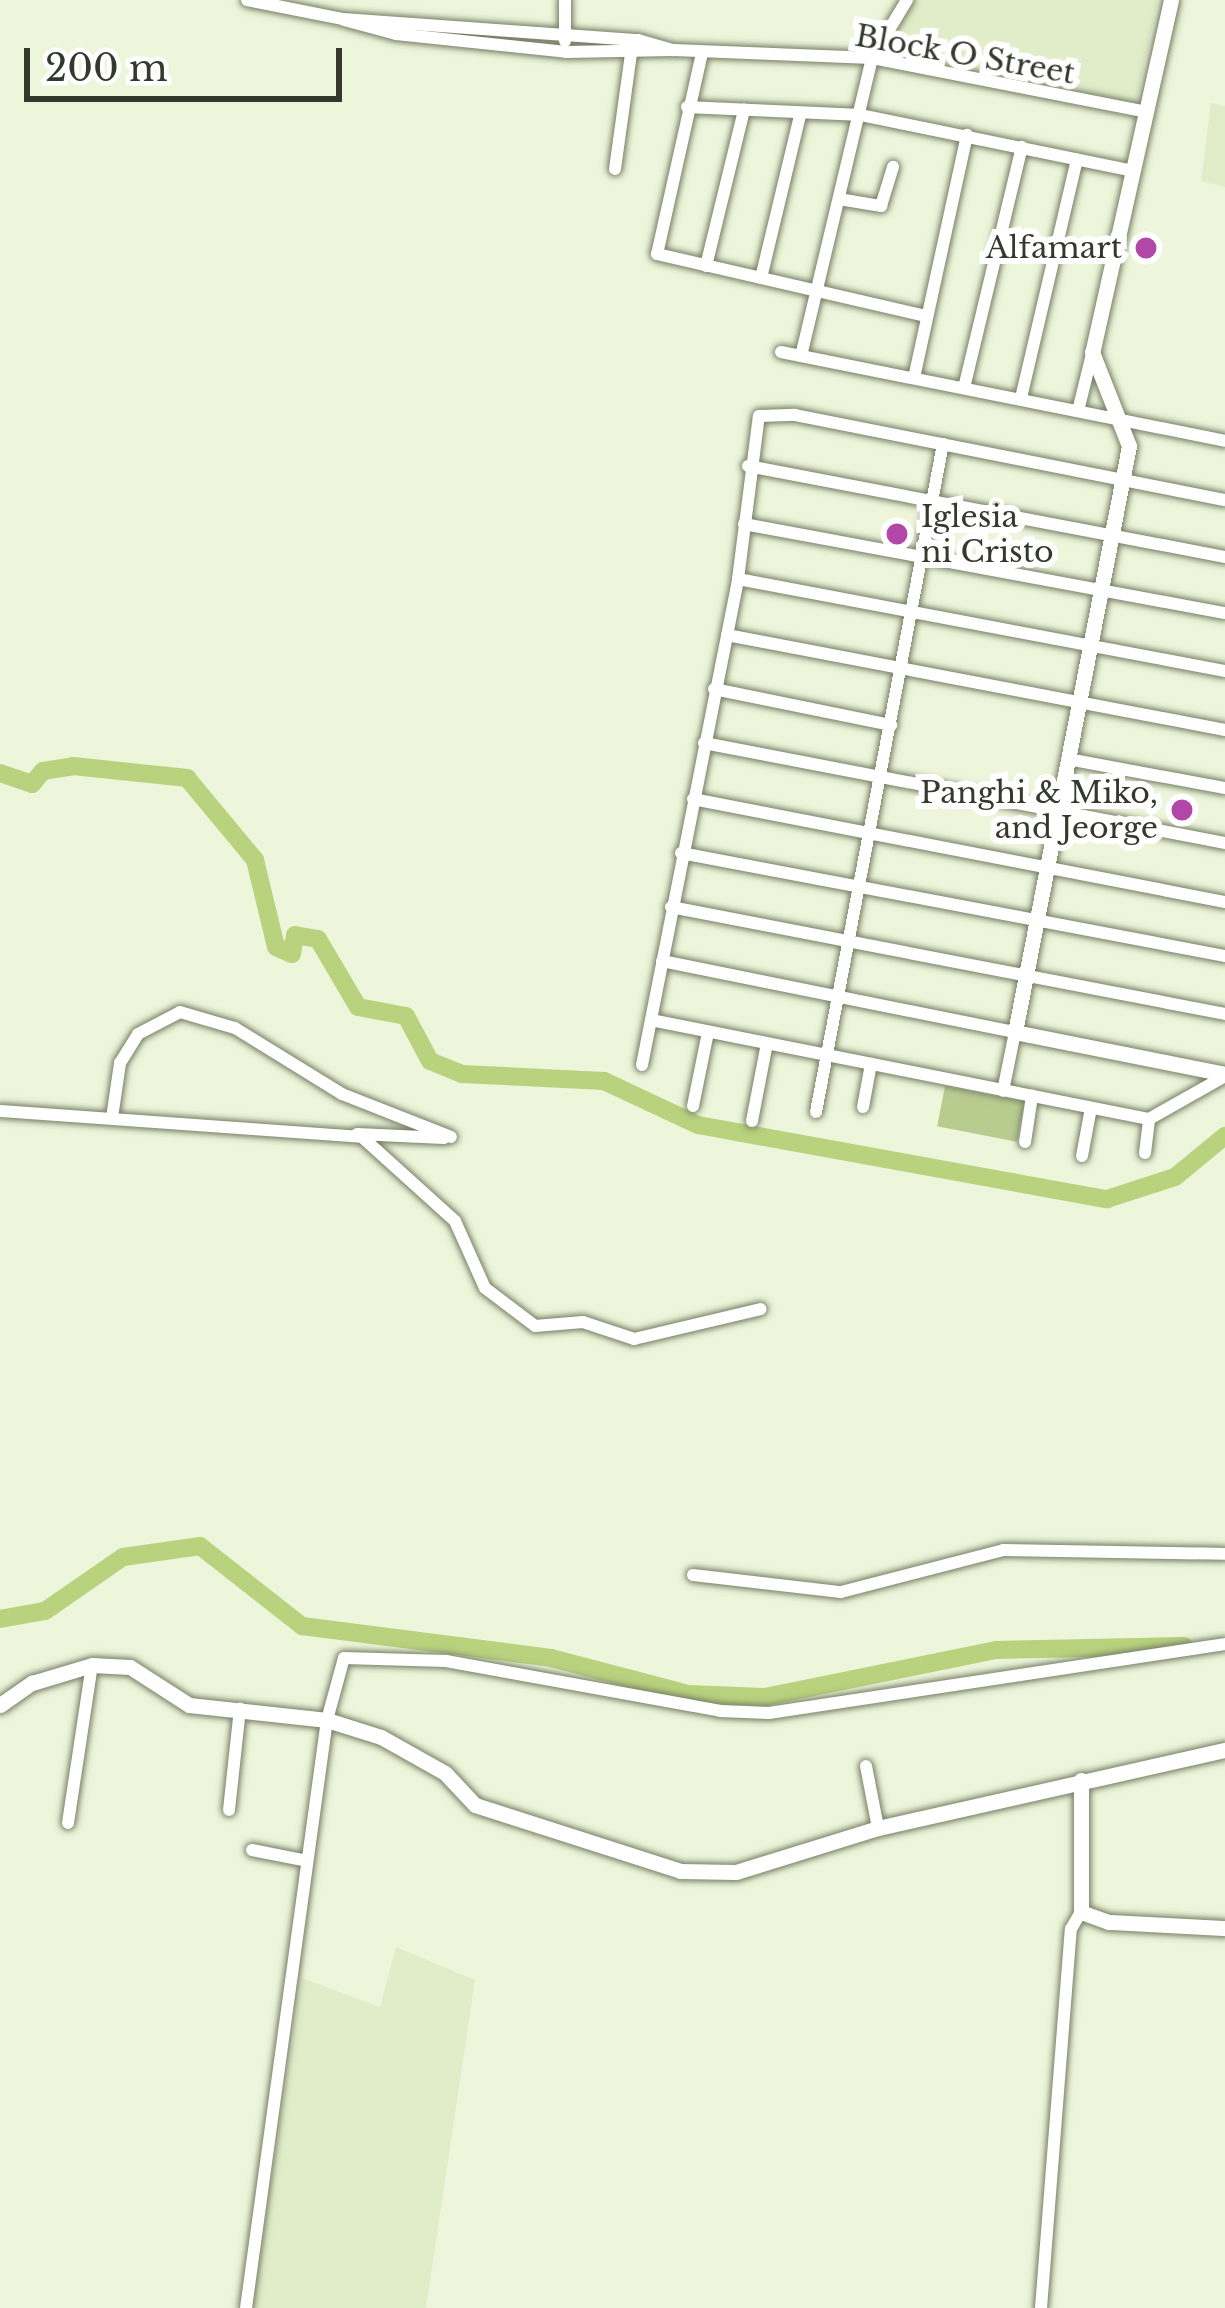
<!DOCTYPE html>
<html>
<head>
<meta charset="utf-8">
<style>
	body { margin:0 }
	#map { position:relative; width:1225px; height:2308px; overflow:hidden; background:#edf6da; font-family:"Libre Baskerville",serif }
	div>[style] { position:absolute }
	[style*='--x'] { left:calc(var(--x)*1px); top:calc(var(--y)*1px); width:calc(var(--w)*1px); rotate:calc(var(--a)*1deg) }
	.built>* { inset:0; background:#e1edc9 }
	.green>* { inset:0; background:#b9cc90; transform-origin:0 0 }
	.river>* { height:18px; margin:-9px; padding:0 9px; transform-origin:9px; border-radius:9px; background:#b9d27e }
	.roads { filter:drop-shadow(0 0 3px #767f65) drop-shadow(0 0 3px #767f65) }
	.minor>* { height:12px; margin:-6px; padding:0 6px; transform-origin:6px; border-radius:6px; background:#fff }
	.tertiary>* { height:15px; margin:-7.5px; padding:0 7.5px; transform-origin:7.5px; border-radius:7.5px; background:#fff }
	.dots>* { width:33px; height:33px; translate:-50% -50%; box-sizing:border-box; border:6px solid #fff; border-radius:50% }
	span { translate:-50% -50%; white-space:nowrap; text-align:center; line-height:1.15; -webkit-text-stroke:12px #fff; paint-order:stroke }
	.street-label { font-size:30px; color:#34382d }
	.poi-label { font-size:30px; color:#34382d }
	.right { translate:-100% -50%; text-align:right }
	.left { translate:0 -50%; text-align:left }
	.scale { position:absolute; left:24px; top:48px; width:318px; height:54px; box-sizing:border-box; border:6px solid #34382d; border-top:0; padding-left:15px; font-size:36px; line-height:42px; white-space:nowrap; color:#34382d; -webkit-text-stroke:9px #fff; paint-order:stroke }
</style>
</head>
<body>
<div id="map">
	<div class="built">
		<i style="clip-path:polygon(913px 0,1158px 0,1135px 108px,876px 54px)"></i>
		<i style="clip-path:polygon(1211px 103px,1225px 106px,1225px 187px,1201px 181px)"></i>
		<i style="clip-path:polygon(396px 1947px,475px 1980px,426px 2308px,252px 2308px,302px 1978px,380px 2007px)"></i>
	</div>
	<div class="green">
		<i style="left:945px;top:1086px;width:81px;height:41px;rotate:11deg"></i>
	</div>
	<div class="river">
		<i style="--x:0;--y:773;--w:34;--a:19"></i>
		<i style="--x:32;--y:784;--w:17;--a:-50"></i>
		<i style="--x:43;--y:771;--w:30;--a:-9"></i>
		<i style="--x:73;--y:766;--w:115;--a:6"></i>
		<i style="--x:187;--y:778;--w:107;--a:50.3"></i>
		<i style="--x:255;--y:860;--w:89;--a:76.4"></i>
		<i style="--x:276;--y:947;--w:17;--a:24"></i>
		<i style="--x:292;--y:954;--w:19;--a:-81"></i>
		<i style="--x:295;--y:935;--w:23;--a:10"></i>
		<i style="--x:318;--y:939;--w:79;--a:59.5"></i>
		<i style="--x:358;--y:1007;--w:49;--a:10.6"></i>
		<i style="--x:406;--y:1016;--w:51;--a:61.9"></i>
		<i style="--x:430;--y:1061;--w:35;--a:22"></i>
		<i style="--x:462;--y:1074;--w:142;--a:2.8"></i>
		<i style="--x:604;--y:1081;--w:104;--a:25.1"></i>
		<i style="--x:698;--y:1125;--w:416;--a:10.3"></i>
		<i style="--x:1107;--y:1199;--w:71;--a:-17.9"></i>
		<i style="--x:1175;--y:1177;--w:65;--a:-39.4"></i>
		<i style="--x:0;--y:1619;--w:46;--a:-10.1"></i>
		<i style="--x:45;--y:1611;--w:95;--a:-34.7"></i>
		<i style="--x:123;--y:1557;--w:78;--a:-8.1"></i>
		<i style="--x:200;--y:1546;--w:130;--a:38.1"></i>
		<i style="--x:302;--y:1626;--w:251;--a:7.3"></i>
		<i style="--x:551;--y:1658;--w:142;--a:14.7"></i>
		<i style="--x:688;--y:1694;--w:77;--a:2.2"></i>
		<i style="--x:765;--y:1697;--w:237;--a:-11.5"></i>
		<i style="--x:997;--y:1650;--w:187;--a:-1.2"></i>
	</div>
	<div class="roads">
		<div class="minor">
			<i style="--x:247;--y:0;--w:98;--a:11.2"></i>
			<i style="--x:343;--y:19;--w:296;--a:4.1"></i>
			<i style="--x:638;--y:40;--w:37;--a:16"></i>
			<i style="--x:674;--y:50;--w:198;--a:2.3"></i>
			<i style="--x:872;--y:58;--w:279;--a:11.1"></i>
			<i style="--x:344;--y:20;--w:54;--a:15.1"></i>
			<i style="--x:396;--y:34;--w:171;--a:6"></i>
			<i style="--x:566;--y:52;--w:107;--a:-1.1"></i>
			<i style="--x:565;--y:41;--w:41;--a:-90"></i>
			<i style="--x:702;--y:53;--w:206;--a:102.6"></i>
			<i style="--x:657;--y:254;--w:276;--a:13"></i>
			<i style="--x:687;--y:107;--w:174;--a:2.6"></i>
			<i style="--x:861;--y:115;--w:279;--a:11.6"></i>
			<i style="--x:615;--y:169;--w:117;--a:-82.1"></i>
			<i style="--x:839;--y:199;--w:43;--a:9.5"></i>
			<i style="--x:881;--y:206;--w:41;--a:-72.9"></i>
			<i style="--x:706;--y:266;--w:161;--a:-76.3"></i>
			<i style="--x:761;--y:278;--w:168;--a:-76.5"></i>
			<i style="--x:781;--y:352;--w:453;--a:11.3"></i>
			<i style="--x:801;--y:356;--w:306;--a:-76.6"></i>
			<i style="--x:872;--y:58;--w:68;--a:-58.9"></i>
			<i style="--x:914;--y:378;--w:249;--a:-77.7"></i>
			<i style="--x:964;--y:388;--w:248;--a:-76.5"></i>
			<i style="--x:1021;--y:398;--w:245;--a:-76.8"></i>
			<i style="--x:1078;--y:411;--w:59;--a:-76.2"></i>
			<i style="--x:748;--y:466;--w:486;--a:10.8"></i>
			<i style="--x:744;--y:524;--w:489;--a:10.5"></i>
			<i style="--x:738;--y:579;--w:496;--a:10.7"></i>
			<i style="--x:727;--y:635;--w:507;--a:10.8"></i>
			<i style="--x:714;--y:689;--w:181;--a:11.5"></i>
			<i style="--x:704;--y:743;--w:531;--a:10.87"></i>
			<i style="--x:1068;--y:759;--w:160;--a:10.5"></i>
			<i style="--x:693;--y:799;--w:542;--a:10.96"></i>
			<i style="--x:681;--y:853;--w:554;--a:10.72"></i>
			<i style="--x:671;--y:907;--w:564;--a:10.93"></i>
			<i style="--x:662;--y:961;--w:360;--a:11.4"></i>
			<i style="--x:1015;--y:1032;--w:60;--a:101.5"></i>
			<i style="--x:651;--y:1020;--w:508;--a:11.24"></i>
			<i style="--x:1149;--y:1119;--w:87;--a:-29.5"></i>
			<i style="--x:642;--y:1065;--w:495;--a:-78.8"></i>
			<i style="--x:738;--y:579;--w:164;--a:-82.7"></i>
			<i style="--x:759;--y:416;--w:36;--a:-2"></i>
			<i style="--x:795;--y:415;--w:438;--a:11.2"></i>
			<i style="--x:693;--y:1106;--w:76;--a:-78.5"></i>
			<i style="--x:863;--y:1107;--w:44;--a:-79.5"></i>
			<i style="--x:0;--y:1111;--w:363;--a:4.1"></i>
			<i style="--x:362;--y:1137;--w:125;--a:42.1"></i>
			<i style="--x:455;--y:1221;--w:73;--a:65.9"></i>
			<i style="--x:485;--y:1288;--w:63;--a:37.2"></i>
			<i style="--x:535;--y:1326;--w:48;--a:-4.8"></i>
			<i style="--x:583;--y:1322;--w:54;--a:18.4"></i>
			<i style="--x:634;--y:1339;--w:130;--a:-13.3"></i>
			<i style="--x:816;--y:1112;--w:680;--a:-79.24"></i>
			<i style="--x:112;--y:1118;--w:56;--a:-81.7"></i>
			<i style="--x:120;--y:1063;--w:34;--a:-58"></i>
			<i style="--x:138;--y:1034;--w:47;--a:-27.6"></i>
			<i style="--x:180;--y:1012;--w:57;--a:16.2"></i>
			<i style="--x:235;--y:1028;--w:126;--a:31.7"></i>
			<i style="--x:342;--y:1094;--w:117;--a:21.5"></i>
			<i style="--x:752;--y:1121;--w:79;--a:-79.1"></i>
			<i style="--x:357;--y:1134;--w:87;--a:2.6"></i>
			<i style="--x:1025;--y:1142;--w:47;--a:-81.3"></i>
			<i style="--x:1145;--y:1153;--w:34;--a:-83"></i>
			<i style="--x:1082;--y:1156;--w:49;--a:-79.4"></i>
			<i style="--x:693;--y:1575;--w:149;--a:6.6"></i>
			<i style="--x:841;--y:1592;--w:167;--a:-14.5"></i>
			<i style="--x:1003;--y:1550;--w:222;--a:1"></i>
			<i style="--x:866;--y:1766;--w:63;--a:79"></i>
			<i style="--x:229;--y:1810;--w:102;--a:-83.8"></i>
			<i style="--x:68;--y:1823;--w:160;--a:-81.4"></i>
			<i style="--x:252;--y:1850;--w:56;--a:11.3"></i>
			<i style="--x:246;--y:2308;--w:594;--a:-82.16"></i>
			<i style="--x:327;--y:1720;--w:64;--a:-74.7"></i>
			<i style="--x:344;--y:1658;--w:102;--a:1.7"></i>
			<i style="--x:446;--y:1661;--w:279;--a:10.3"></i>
			<i style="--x:720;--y:1711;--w:49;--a:2.3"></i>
			<i style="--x:769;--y:1713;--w:461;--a:-8.6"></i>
			<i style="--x:1041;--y:2308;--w:380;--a:-85.5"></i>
			<i style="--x:1071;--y:1929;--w:20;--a:-60"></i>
		</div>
		<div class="tertiary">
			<i style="--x:1171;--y:0;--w:361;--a:102.6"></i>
			<i style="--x:1092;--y:352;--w:101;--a:68.5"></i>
			<i style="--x:1129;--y:446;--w:597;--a:101.01"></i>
			<i style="--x:1015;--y:1032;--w:214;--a:11.3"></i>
			<i style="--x:0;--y:1705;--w:39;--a:-35"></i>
			<i style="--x:32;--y:1683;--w:63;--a:-16.7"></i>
			<i style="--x:92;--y:1665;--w:38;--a:3"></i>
			<i style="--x:130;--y:1667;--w:70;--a:32.8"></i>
			<i style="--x:189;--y:1705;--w:139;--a:6.2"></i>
			<i style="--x:327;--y:1720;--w:57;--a:17.5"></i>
			<i style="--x:381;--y:1737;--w:73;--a:29.4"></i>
			<i style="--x:445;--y:1773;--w:44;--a:46.8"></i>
			<i style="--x:475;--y:1805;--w:215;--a:17.8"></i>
			<i style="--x:680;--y:1871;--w:56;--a:1"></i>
			<i style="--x:736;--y:1872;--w:149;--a:-17.2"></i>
			<i style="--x:878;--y:1828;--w:356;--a:-12.7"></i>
			<i style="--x:1081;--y:1780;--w:132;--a:90"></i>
			<i style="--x:1081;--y:1912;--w:30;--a:20"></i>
			<i style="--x:1109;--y:1922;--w:116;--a:3"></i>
		</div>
	</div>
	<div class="dots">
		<i style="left:1146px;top:248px;background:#b347a7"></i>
		<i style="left:897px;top:534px;background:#b347a7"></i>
		<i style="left:1182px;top:810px;background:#b347a7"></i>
	</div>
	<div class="street-label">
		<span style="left:965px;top:55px;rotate:10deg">Block O Street</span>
	</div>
	<div class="poi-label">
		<span class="right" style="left:1122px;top:248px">Alfamart</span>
		<span class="left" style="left:921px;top:534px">Iglesia<br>ni Cristo</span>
		<span class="right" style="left:1158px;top:810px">Panghi &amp; Miko,<br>and Jeorge</span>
	</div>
	<div class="scale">200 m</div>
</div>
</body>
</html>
